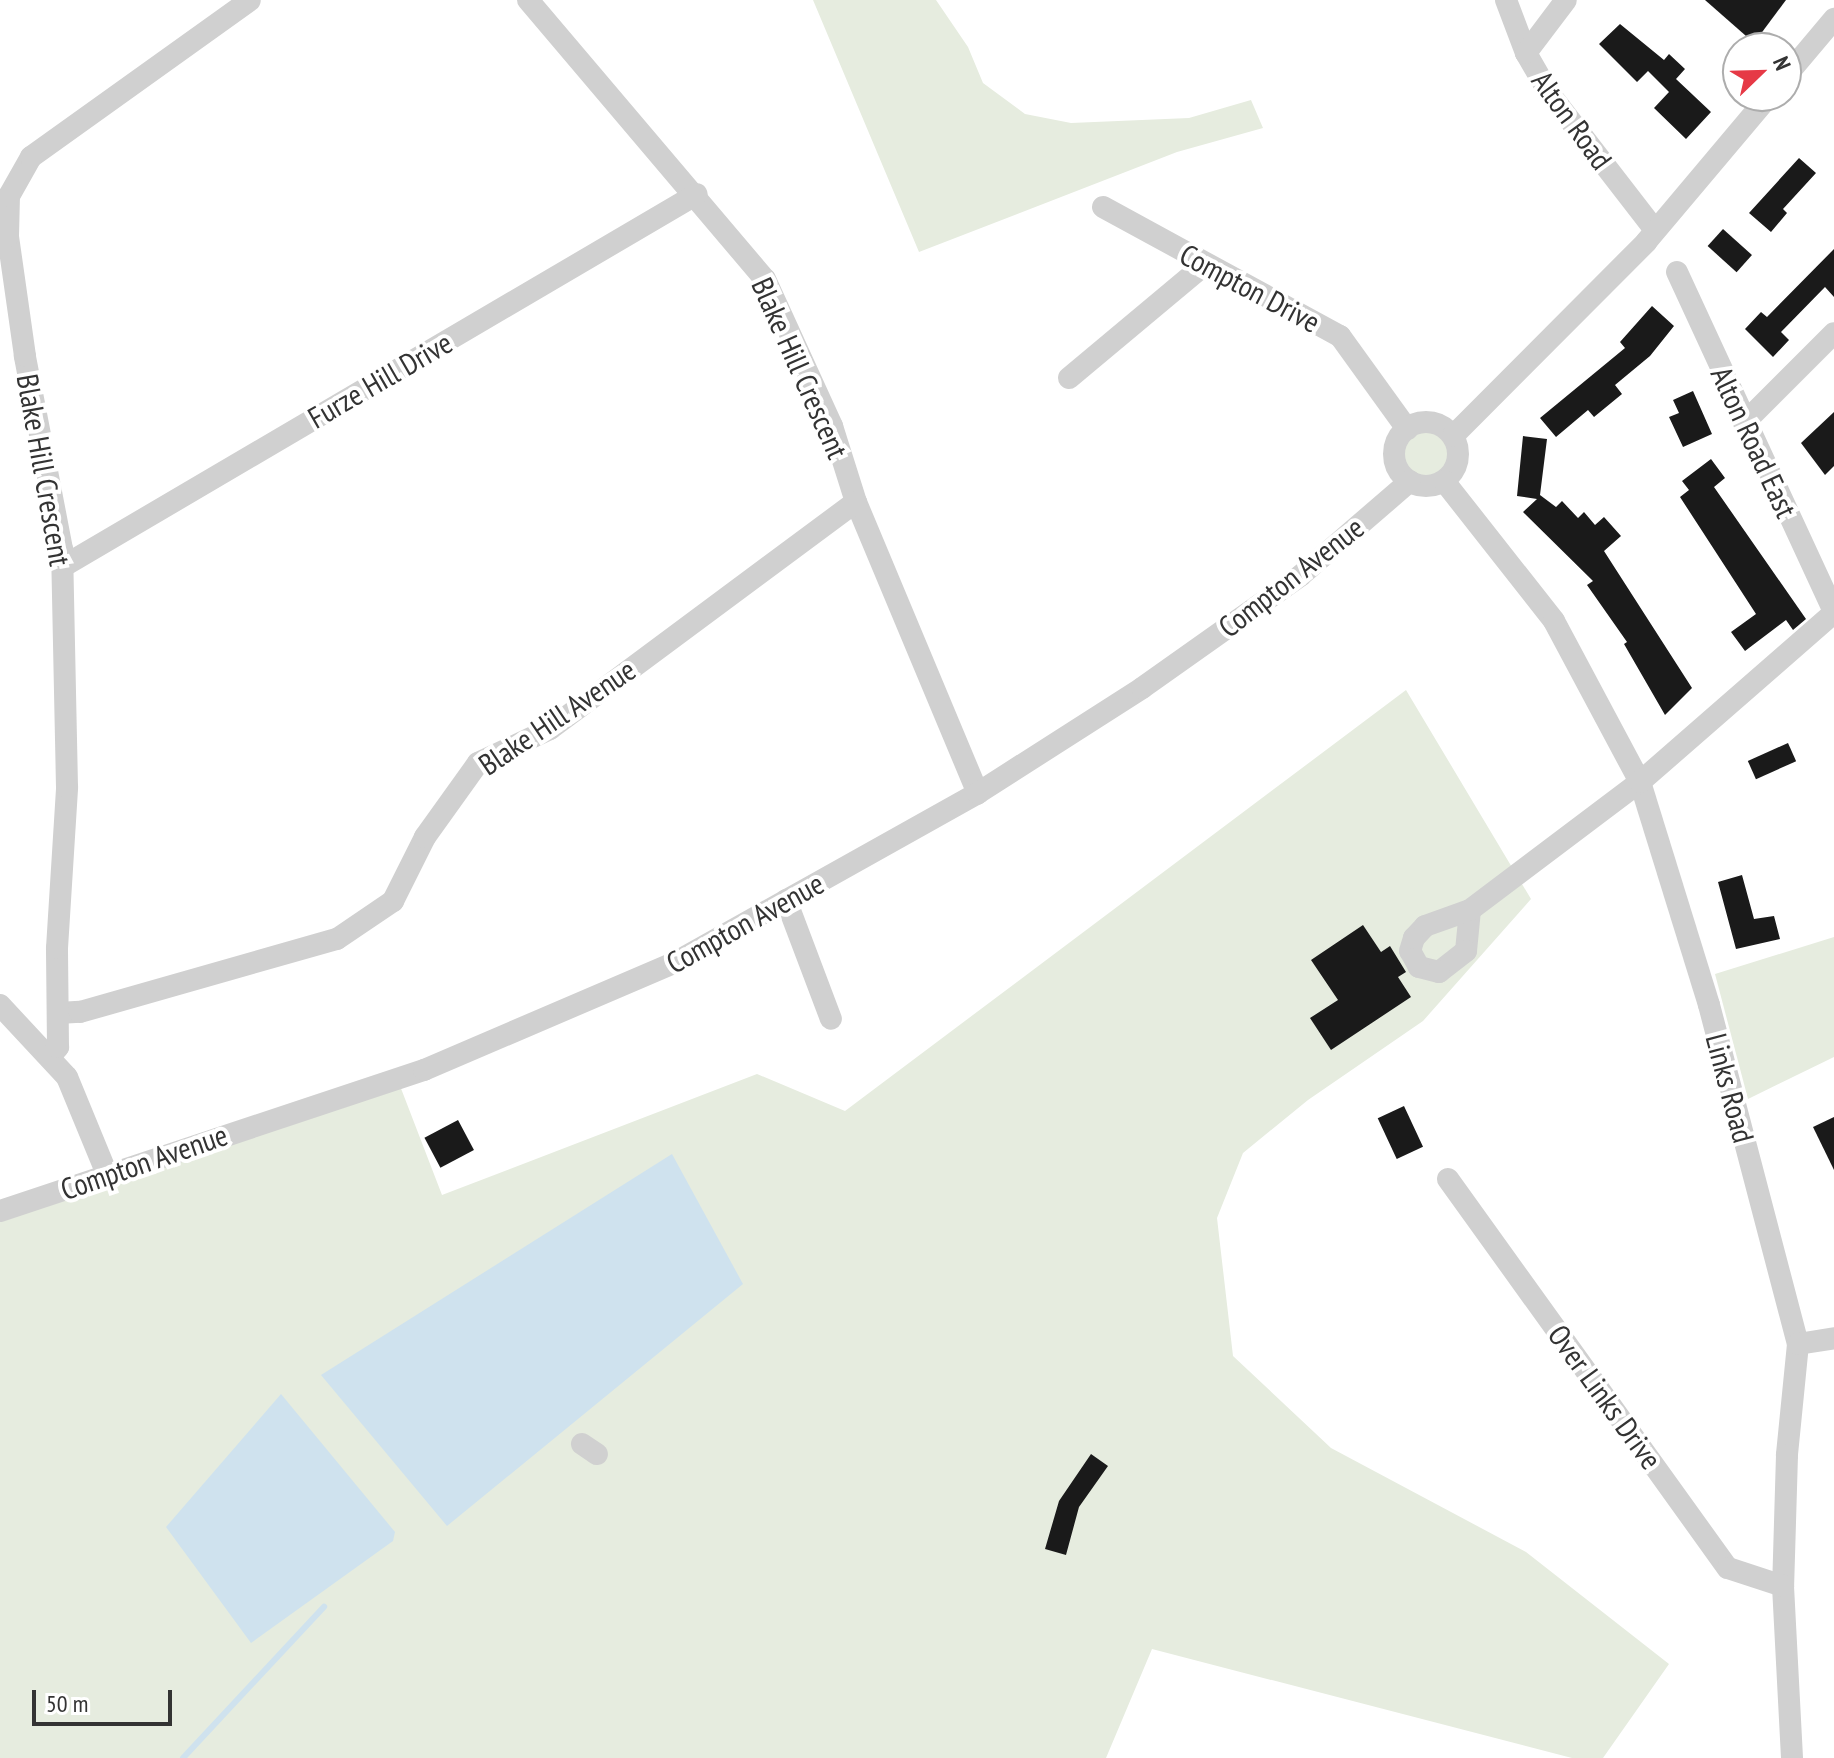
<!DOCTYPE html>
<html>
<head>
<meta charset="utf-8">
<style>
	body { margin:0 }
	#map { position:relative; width:1834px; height:1758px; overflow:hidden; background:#fff; font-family:"PT Sans Narrow",sans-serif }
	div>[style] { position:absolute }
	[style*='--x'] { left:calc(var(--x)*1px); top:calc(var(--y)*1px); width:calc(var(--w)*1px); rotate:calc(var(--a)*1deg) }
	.green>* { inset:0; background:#e6ecdf }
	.round { border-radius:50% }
	.water>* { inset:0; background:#cfe2ee }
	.stream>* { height:6px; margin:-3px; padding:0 3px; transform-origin:3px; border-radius:3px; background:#cfe2ee }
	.building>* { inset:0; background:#1a1a1a; transform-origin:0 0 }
	.minor>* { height:22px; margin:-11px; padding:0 11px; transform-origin:11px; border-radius:11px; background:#d0d0d0 }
	.minor>.ring { margin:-11px; padding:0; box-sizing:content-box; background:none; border:22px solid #d0d0d0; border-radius:50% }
	span { translate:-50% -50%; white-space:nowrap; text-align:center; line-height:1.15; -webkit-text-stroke:8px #fff; paint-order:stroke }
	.street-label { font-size:30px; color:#333 }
	.north { position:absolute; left:1722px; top:32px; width:80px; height:80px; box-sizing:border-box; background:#fff; border:2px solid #adadad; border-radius:50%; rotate:67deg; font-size:22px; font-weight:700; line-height:32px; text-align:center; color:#333 }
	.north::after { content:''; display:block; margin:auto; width:28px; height:36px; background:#e63946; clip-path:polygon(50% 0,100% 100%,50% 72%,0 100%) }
	.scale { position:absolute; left:32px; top:1690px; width:140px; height:36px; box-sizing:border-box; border:4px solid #333; border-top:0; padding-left:10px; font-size:24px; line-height:28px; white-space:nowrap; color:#333; -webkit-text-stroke:6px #fff; paint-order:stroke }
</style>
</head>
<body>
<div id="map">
	<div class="green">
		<i style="clip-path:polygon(813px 0,936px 0,968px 47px,983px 83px,1025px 114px,1071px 123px,1189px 118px,1251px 100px,1263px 128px,1177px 152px,919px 252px)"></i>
		<i class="round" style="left:1394px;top:422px;width:64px;height:64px"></i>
		<i style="clip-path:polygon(1406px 690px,1531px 899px,1423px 1021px,1308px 1100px,1243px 1153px,1217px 1218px,1233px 1356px,1331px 1448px,1526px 1552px,1669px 1664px,1603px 1758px,1572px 1758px,1152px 1649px,1106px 1758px,0 1758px,0 1211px,397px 1078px,442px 1195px,757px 1074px,845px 1111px)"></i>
		<i style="clip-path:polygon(1834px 937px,1834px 1057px,1748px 1099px,1715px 974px)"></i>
	</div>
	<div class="water">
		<i style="clip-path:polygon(672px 1154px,743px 1284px,447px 1526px,321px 1375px)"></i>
		<i style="clip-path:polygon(281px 1394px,395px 1532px,393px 1541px,251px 1643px,166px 1527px)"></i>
	</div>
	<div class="stream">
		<i style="--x:183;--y:1758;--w:207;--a:-47"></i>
	</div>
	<div class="building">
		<i style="clip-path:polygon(1705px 0,1786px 0,1754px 43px)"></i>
		<i style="clip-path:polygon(1620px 24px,1664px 60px,1669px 54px,1685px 69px,1676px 79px,1711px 112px,1686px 139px,1654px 108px,1669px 92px,1648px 71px,1637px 82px,1599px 44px)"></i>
		<i style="clip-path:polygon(1799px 158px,1816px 173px,1783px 209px,1787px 213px,1771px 232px,1749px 213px)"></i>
		<i style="left:1723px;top:229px;width:39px;height:23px;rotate:42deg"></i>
		<i style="clip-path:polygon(1834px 249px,1834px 297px,1825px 287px,1781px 332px,1789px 340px,1773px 357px,1745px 329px,1761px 312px,1767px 317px)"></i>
		<i style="clip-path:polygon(1652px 306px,1674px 326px,1650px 356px,1615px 385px,1622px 394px,1594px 417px,1588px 410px,1556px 437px,1540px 418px,1625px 348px,1620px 342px)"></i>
		<i style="clip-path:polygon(1693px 391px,1712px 434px,1683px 447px,1669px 417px,1679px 413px,1673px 400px)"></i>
		<i style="clip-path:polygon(1834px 412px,1834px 466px,1825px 475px,1801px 443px)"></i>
		<i style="clip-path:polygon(1523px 436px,1547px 439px,1540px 495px,1556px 507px,1562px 501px,1578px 518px,1584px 512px,1595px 525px,1604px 517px,1621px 536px,1604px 551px,1692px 688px,1665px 715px,1624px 644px,1627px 642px,1587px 585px,1593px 581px,1523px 512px,1537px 499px,1517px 496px)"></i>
		<i style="clip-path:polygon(1711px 459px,1725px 478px,1714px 487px,1806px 619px,1793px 630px,1786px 620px,1745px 651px,1731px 632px,1756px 614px,1680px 497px,1689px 490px,1682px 481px)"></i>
		<i style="left:1788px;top:743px;width:20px;height:44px;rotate:66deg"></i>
		<i style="clip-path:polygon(1742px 875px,1754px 919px,1774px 916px,1780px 939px,1736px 949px,1718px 882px)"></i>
		<i style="clip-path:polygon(1363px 925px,1381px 952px,1390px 946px,1406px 972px,1398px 977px,1411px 997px,1331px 1050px,1310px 1018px,1338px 1000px,1311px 960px)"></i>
		<i style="left:1404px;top:1106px;width:45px;height:29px;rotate:65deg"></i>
		<i style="clip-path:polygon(1834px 1117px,1834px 1170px,1813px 1127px)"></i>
		<i style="left:458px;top:1120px;width:34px;height:38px;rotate:62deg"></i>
		<i style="clip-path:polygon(1091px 1454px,1108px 1466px,1079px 1507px,1066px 1555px,1045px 1549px,1059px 1501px)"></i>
	</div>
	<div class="minor">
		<i style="--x:528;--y:0;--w:366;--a:49.7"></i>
		<i style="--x:765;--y:279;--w:162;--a:65.5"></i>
		<i style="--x:832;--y:426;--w:80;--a:72.5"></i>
		<i style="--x:856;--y:502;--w:316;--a:67.3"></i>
		<i style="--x:1506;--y:0;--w:57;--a:69.3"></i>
		<i style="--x:1526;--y:53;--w:46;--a:60.1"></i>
		<i style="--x:1549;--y:93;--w:173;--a:52.3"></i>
		<i style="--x:1526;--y:53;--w:66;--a:-53"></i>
		<i style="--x:1786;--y:76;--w:75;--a:-49.9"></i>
		<i style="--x:1103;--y:207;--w:270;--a:28.6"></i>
		<i style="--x:1340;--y:336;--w:115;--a:54.2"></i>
		<i style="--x:1677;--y:272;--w:374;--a:65.2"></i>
		<i style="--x:1069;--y:378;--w:175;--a:-39.9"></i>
		<i class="ring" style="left:1394px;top:422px;width:42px;height:42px"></i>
		<i style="--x:1744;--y:423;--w:127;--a:-45"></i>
		<i style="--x:1453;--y:436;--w:274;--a:-45.1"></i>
		<i style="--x:1646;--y:242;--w:191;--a:-49.9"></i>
		<i style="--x:1444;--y:481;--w:178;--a:51.8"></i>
		<i style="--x:1554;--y:621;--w:183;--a:61.9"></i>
		<i style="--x:1640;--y:782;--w:233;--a:72.8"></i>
		<i style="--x:1709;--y:1005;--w:350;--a:75.3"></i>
		<i style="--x:1798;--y:1344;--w:112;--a:95.7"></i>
		<i style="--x:1787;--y:1455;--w:131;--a:91.7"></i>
		<i style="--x:1783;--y:1586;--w:172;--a:87"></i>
		<i style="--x:62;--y:567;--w:736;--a:-30.43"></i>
		<i style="--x:786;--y:900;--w:127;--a:69.3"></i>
		<i style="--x:1470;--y:910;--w:41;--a:95.6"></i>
		<i style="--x:1466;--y:951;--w:34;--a:142"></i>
		<i style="--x:1439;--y:972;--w:21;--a:-166"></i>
		<i style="--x:1419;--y:967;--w:18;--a:-119"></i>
		<i style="--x:1410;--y:951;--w:14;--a:-73"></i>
		<i style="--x:1414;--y:938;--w:16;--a:-47"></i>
		<i style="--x:1425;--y:926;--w:48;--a:-19.6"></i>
		<i style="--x:1470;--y:910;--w:213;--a:-37"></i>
		<i style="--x:1640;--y:782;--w:257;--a:-41.1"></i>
		<i style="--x:0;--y:1005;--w:98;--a:47.1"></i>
		<i style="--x:67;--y:1077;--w:105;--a:67.6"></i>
		<i style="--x:58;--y:1013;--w:22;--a:-3"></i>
		<i style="--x:80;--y:1012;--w:267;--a:-15.9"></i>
		<i style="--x:337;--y:939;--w:68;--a:-34.2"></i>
		<i style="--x:393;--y:901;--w:72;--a:-63.4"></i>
		<i style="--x:425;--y:837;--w:91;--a:-54.4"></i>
		<i style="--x:478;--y:763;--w:80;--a:-25.3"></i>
		<i style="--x:550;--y:729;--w:381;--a:-36.6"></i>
		<i style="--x:50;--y:1057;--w:13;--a:-51"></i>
		<i style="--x:58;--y:1047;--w:99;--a:-90.6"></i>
		<i style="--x:57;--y:948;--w:161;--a:-86.4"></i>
		<i style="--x:67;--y:787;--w:238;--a:-91.2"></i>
		<i style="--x:62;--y:549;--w:197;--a:-100.9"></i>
		<i style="--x:25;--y:356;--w:121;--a:-98.1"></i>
		<i style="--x:8;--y:236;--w:40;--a:-88.6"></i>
		<i style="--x:9;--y:196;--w:45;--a:-60.6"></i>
		<i style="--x:31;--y:157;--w:269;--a:-35.6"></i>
		<i style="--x:1448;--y:1179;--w:479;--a:54.3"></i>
		<i style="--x:1728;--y:1568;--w:58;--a:18.1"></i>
		<i style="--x:0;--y:1211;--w:447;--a:-18.4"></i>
		<i style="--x:424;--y:1070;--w:272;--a:-23.2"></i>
		<i style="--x:674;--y:963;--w:348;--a:-29.2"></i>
		<i style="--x:978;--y:793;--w:195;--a:-32.6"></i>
		<i style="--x:1142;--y:688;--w:194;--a:-35.3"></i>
		<i style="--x:1300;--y:576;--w:145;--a:-40.8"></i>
		<i style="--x:1798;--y:1344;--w:36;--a:-9"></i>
		<i style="--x:582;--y:1444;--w:18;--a:34"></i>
	</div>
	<div class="street-label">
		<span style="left:1572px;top:120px;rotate:54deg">Alton Road</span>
		<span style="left:1250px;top:288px;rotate:28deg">Compton Drive</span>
		<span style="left:800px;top:368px;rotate:66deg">Blake Hill Crescent</span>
		<span style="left:380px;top:380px;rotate:-30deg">Furze Hill Drive</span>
		<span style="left:1754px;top:442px;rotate:65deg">Alton Road East</span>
		<span style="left:44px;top:470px;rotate:80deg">Blake Hill Crescent</span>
		<span style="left:1291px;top:577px;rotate:-38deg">Compton Avenue</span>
		<span style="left:557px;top:717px;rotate:-34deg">Blake Hill Avenue</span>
		<span style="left:745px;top:923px;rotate:-29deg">Compton Avenue</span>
		<span style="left:1730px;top:1088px;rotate:75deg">Links Road</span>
		<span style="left:144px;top:1162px;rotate:-19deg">Compton Avenue</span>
		<span style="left:1605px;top:1397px;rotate:54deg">Over Links Drive</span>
	</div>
	<div class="north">N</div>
	<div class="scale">50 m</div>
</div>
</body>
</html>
